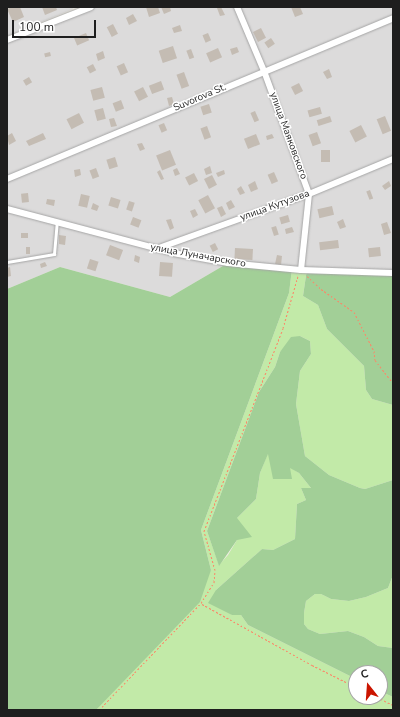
<!DOCTYPE html>
<html>
<head>
<meta charset="utf-8">
<style>
	body { margin:0 }
	#map { position:relative; width:400px; height:717px; overflow:hidden; background:#efece3; font-family:"Nunito Sans",sans-serif }
	div>[style] { position:absolute }
	[style*='--x'] { left:calc(var(--x)*1px); top:calc(var(--y)*1px); width:calc(var(--w)*1px); rotate:calc(var(--a)*1deg) }
	.residential>* { inset:0; background:#dcdbdb }
	.grass>* { inset:0; background:#c2eaa8 }
	.forest>* { inset:0; background:#a2cf97 }
	.building>* { inset:0; background:#c4bcb3; transform-origin:0 0 }
	.path>* { height:1px; margin-top:-0.5px; transform-origin:0; background:repeating-linear-gradient(90deg,#fc8667 0 2px,transparent 0 4px) }
	.roads { filter:drop-shadow(0 0 1px #a5a5a5) drop-shadow(0 0 1px #a5a5a5) }
	.service>* { height:3px; margin:-1.5px; padding:0 1.5px; transform-origin:1.5px; border-radius:1.5px; background:#fff }
	.minor>* { height:6px; margin:-3px; padding:0 3px; transform-origin:3px; border-radius:3px; background:#fff }
	span { translate:-50% -50%; white-space:nowrap; text-align:center; line-height:1.15; -webkit-text-stroke:3px #fff; paint-order:stroke }
	.street-label { font-size:10px; color:#1e1e1e }
	.frame { position:absolute; inset:0; border:8px solid #1e1e1e; pointer-events:none }
	.north { position:absolute; left:348px; top:665px; width:40px; height:40px; box-sizing:border-box; background:#fff; border:1px solid #a5a5a5; border-radius:50%; rotate:343deg; font-size:11px; font-weight:700; line-height:16px; text-align:center; color:#1e1e1e }
	.north::after { content:''; display:block; margin:auto; width:14px; height:18px; background:#cb1500; clip-path:polygon(50% 0,100% 100%,50% 72%,0 100%) }
	.scale { position:absolute; left:12px; top:20px; width:84px; height:18px; box-sizing:border-box; border:2px solid #1e1e1e; border-top:0; padding-left:5px; font-size:12px; line-height:14px; white-space:nowrap; color:#1e1e1e; -webkit-text-stroke:3px #fff; paint-order:stroke }
</style>
</head>
<body>
<div id="map">
	<div class="residential">
		<i style="clip-path:polygon(7px 7px,72px 7px,73px 9px,7px 36px)"></i>
		<i style="clip-path:polygon(91px 7px,393px 7px,393px 273px,228px 263px,170px 297px,60px 267px,7px 289px,7px 41px)"></i>
	</div>
	<div class="grass">
		<i style="clip-path:polygon(292px 269px,307px 269px,303px 296px,318px 305px,327px 329px,364px 366px,366px 390px,372px 399px,393px 405px,393px 480px,365px 489px,360px 488px,329px 475px,305px 456px,296px 404px,300px 371px,311px 354px,310px 341px,300px 336px,280px 352px,275px 367px,259px 392px,207px 531px,219px 565px,228px 555px,237px 540px,237px 518px,256px 499px,260px 473px,268px 453px,299px 473px,311px 488px,301px 488px,306px 500px,297px 504px,295px 539px,273px 550px,262px 549px,216px 590px,232px 615px,241px 615px,248px 625px,356px 679px,356px 697px,380px 697px,380px 691px,393px 697px,393px 710px,96px 710px,211px 570px,201px 530px,289px 293px)"></i>
		<i style="clip-path:polygon(393px 575px,393px 648px,378px 646px,364px 637px,348px 631px,320px 634px,308px 629px,304px 624px,304px 613px,306px 601px,315px 594px,321px 594px,331px 599px,349px 601px,366px 597px,388px 588px)"></i>
	</div>
	<div class="forest">
		<i style="clip-path:polygon(228px 263px,292px 269px,289px 293px,201px 530px,211px 570px,200px 602px,96px 710px,7px 710px,7px 289px,60px 267px,170px 297px)"></i>
		<i style="clip-path:polygon(307px 269px,393px 273px,393px 405px,372px 399px,366px 390px,364px 366px,327px 329px,318px 305px,303px 296px)"></i>
		<i style="clip-path:polygon(300px 336px,310px 341px,311px 354px,300px 371px,296px 404px,305px 456px,329px 475px,360px 488px,365px 489px,393px 480px,393px 575px,388px 588px,366px 597px,349px 601px,331px 599px,321px 594px,315px 594px,306px 601px,304px 613px,304px 624px,308px 629px,320px 634px,348px 631px,364px 637px,378px 646px,393px 648px,393px 697px,380px 691px,380px 673px,356px 673px,356px 679px,248px 625px,241px 615px,232px 615px,208px 603px,216px 590px,262px 549px,273px 550px,295px 539px,297px 504px,306px 500px,301px 488px,311px 488px,299px 473px,290px 468px,292px 479px,273px 479px,268px 454px,260px 473px,256px 499px,237px 518px,252px 537px,237px 540px,219px 566px,207px 531px,259px 392px,275px 367px,280px 352px,291px 337px)"></i>
	</div>
	<div class="building">
		<i style="clip-path:polygon(12px 7px,20px 7px,24px 17px,13px 22px,7px 9px)"></i>
		<i style="clip-path:polygon(42px 7px,56px 7px,57px 10px,45px 15px)"></i>
		<i style="clip-path:polygon(146px 7px,158px 7px,160px 13px,149px 17px)"></i>
		<i style="clip-path:polygon(161px 7px,170px 7px,171px 11px,164px 14px)"></i>
		<i style="clip-path:polygon(218px 7px,221px 7px,225px 15px,220px 16px,217px 8px)"></i>
		<i style="clip-path:polygon(291px 7px,300px 7px,303px 14px,295px 17px)"></i>
		<i style="clip-path:polygon(133px 14px,137px 21px,129px 25px,126px 18px)"></i>
		<i style="left:113px;top:24px;width:11px;height:7px;rotate:63deg"></i>
		<i style="clip-path:polygon(180px 25px,182px 31px,174px 33px,172px 28px)"></i>
		<i style="left:261px;top:28px;width:11px;height:9px;rotate:63deg"></i>
		<i style="left:86px;top:33px;width:8px;height:13px;rotate:67deg"></i>
		<i style="left:208px;top:33px;width:8px;height:6px;rotate:67deg"></i>
		<i style="left:271px;top:38px;width:7px;height:8px;rotate:56deg"></i>
		<i style="left:173px;top:46px;width:13px;height:15px;rotate:72deg"></i>
		<i style="clip-path:polygon(237px 47px,239px 52px,232px 55px,230px 49px)"></i>
		<i style="left:218px;top:48px;width:10px;height:13px;rotate:66deg"></i>
		<i style="left:191px;top:49px;width:9px;height:5px;rotate:69deg"></i>
		<i style="clip-path:polygon(103px 51px,105px 58px,98px 61px,96px 54px)"></i>
		<i style="left:50px;top:52px;width:4px;height:6px;rotate:76deg"></i>
		<i style="left:124px;top:63px;width:10px;height:8px;rotate:66deg"></i>
		<i style="left:93px;top:64px;width:7px;height:7px;rotate:63deg"></i>
		<i style="clip-path:polygon(329px 69px,332px 77px,327px 79px,323px 72px)"></i>
		<i style="left:184px;top:72px;width:15px;height:8px;rotate:70deg"></i>
		<i style="left:29px;top:77px;width:6px;height:7px;rotate:59deg"></i>
		<i style="left:161px;top:81px;width:9px;height:13px;rotate:69deg"></i>
		<i style="left:299px;top:83px;width:9px;height:9px;rotate:63deg"></i>
		<i style="left:102px;top:87px;width:11px;height:12px;rotate:75deg"></i>
		<i style="left:143px;top:87px;width:11px;height:10px;rotate:63deg"></i>
		<i style="clip-path:polygon(172px 97px,174px 104px,169px 106px,167px 98px)"></i>
		<i style="left:121px;top:100px;width:9px;height:9px;rotate:69deg"></i>
		<i style="left:209px;top:104px;width:9px;height:9px;rotate:72deg"></i>
		<i style="left:320px;top:107px;width:7px;height:13px;rotate:74deg"></i>
		<i style="left:103px;top:108px;width:11px;height:9px;rotate:75deg"></i>
		<i style="left:255px;top:111px;width:10px;height:5px;rotate:66deg"></i>
		<i style="left:79px;top:113px;width:11px;height:14px;rotate:63deg"></i>
		<i style="left:330px;top:116px;width:6px;height:14px;rotate:72deg"></i>
		<i style="left:385px;top:116px;width:16px;height:9px;rotate:68deg"></i>
		<i style="clip-path:polygon(114px 118px,117px 126px,111px 127px,109px 119px)"></i>
		<i style="left:164px;top:123px;width:8px;height:6px;rotate:67deg"></i>
		<i style="left:361px;top:125px;width:13px;height:13px;rotate:63deg"></i>
		<i style="left:207px;top:126px;width:12px;height:7px;rotate:70deg"></i>
		<i style="left:317px;top:132px;width:12px;height:9px;rotate:70deg"></i>
		<i style="clip-path:polygon(12px 133px,16px 141px,9px 145px,7px 136px)"></i>
		<i style="clip-path:polygon(43px 133px,46px 139px,29px 146px,26px 141px)"></i>
		<i style="left:256px;top:134px;width:11px;height:13px;rotate:68deg"></i>
		<i style="clip-path:polygon(272px 134px,274px 138px,267px 140px,266px 136px)"></i>
		<i style="clip-path:polygon(142px 143px,145px 149px,140px 151px,137px 144px)"></i>
		<i style="left:170px;top:150px;width:16px;height:15px;rotate:68deg"></i>
		<i style="left:321px;top:150px;width:9px;height:12px"></i>
		<i style="left:115px;top:157px;width:10px;height:9px;rotate:73deg"></i>
		<i style="clip-path:polygon(210px 166px,212px 173px,206px 175px,204px 169px)"></i>
		<i style="left:96px;top:168px;width:9px;height:7px;rotate:69deg"></i>
		<i style="clip-path:polygon(177px 168px,180px 174px,175px 176px,173px 170px)"></i>
		<i style="clip-path:polygon(80px 169px,81px 175px,75px 177px,74px 170px)"></i>
		<i style="clip-path:polygon(160px 170px,164px 179px,161px 180px,157px 172px)"></i>
		<i style="clip-path:polygon(224px 170px,225px 174px,218px 177px,216px 173px)"></i>
		<i style="left:274px;top:172px;width:10px;height:7px;rotate:66deg"></i>
		<i style="left:194px;top:173px;width:9px;height:10px;rotate:63deg"></i>
		<i style="left:212px;top:175px;width:11px;height:9px;rotate:63deg"></i>
		<i style="clip-path:polygon(255px 181px,258px 189px,251px 192px,248px 185px)"></i>
		<i style="clip-path:polygon(389px 181px,391px 186px,385px 190px,382px 186px)"></i>
		<i style="clip-path:polygon(241px 186px,245px 193px,240px 195px,237px 189px)"></i>
		<i style="left:370px;top:190px;width:9px;height:4px;rotate:69deg"></i>
		<i style="left:28px;top:193px;width:9px;height:7px;rotate:84deg"></i>
		<i style="left:81px;top:194px;width:9px;height:12px;rotate:13deg"></i>
		<i style="left:208px;top:195px;width:15px;height:11px;rotate:62deg"></i>
		<i style="left:111px;top:197px;width:10px;height:9px;rotate:17deg"></i>
		<i style="clip-path:polygon(47px 199px,55px 200px,54px 206px,46px 204px)"></i>
		<i style="clip-path:polygon(231px 200px,235px 207px,229px 210px,226px 203px)"></i>
		<i style="left:129px;top:201px;width:6px;height:9px;rotate:18deg"></i>
		<i style="clip-path:polygon(93px 203px,99px 206px,97px 211px,91px 209px)"></i>
		<i style="clip-path:polygon(222px 206px,226px 214px,221px 217px,217px 208px)"></i>
		<i style="left:332px;top:206px;width:9px;height:15px;rotate:77deg"></i>
		<i style="clip-path:polygon(195px 209px,198px 215px,193px 218px,190px 211px)"></i>
		<i style="left:288px;top:215px;width:7px;height:9px;rotate:74deg"></i>
		<i style="left:133px;top:217px;width:9px;height:8px;rotate:21deg"></i>
		<i style="clip-path:polygon(171px 219px,174px 228px,170px 230px,166px 220px)"></i>
		<i style="clip-path:polygon(343px 219px,346px 227px,340px 229px,337px 222px)"></i>
		<i style="clip-path:polygon(387px 222px,391px 233px,384px 235px,381px 224px)"></i>
		<i style="left:276px;top:226px;width:9px;height:5px;rotate:72deg"></i>
		<i style="clip-path:polygon(292px 227px,294px 232px,286px 234px,285px 229px)"></i>
		<i style="left:21px;top:233px;width:7px;height:5px"></i>
		<i style="clip-path:polygon(59px 235px,66px 236px,65px 245px,59px 244px)"></i>
		<i style="left:338px;top:240px;width:8px;height:19px;rotate:83deg"></i>
		<i style="left:215px;top:243px;width:7px;height:6px;rotate:63deg"></i>
		<i style="left:110px;top:245px;width:14px;height:11px;rotate:21deg"></i>
		<i style="left:26px;top:247px;width:4px;height:7px"></i>
		<i style="left:380px;top:247px;width:9px;height:12px;rotate:84deg"></i>
		<i style="left:235px;top:248px;width:18px;height:11px;rotate:3deg"></i>
		<i style="clip-path:polygon(135px 255px,140px 257px,139px 263px,134px 261px)"></i>
		<i style="clip-path:polygon(277px 255px,282px 256px,281px 265px,275px 264px)"></i>
		<i style="left:90px;top:259px;width:9px;height:10px;rotate:18deg"></i>
		<i style="clip-path:polygon(45px 262px,47px 266px,41px 268px,40px 264px)"></i>
		<i style="left:160px;top:262px;width:13px;height:14px;rotate:4deg"></i>
		<i style="clip-path:polygon(10px 267px,11px 276px,7px 277px,7px 268px)"></i>
	</div>
	<div class="path">
		<i style="--x:307;--y:276;--w:19;--a:43"></i>
		<i style="--x:321;--y:289;--w:40;--a:34.9"></i>
		<i style="--x:354;--y:312;--w:44;--a:62.9"></i>
		<i style="--x:374;--y:351;--w:9;--a:84"></i>
		<i style="--x:375;--y:360;--w:29;--a:52"></i>
		<i style="--x:202;--y:604;--w:126;--a:29"></i>
		<i style="--x:312;--y:665;--w:49;--a:26.6"></i>
		<i style="--x:377;--y:697;--w:18;--a:27"></i>
		<i style="--x:99;--y:710;--w:148;--a:-46.4"></i>
		<i style="--x:201;--y:603;--w:25;--a:-58"></i>
		<i style="--x:214;--y:582;--w:12;--a:-85"></i>
		<i style="--x:215;--y:570;--w:41;--a:-105.8"></i>
		<i style="--x:204;--y:531;--w:218;--a:-68.7"></i>
		<i style="--x:283;--y:328;--w:54;--a:-73.9"></i>
	</div>
	<div class="roads">
		<div class="service">
			<i style="--x:7;--y:262;--w:48;--a:-9.7"></i>
			<i style="--x:54;--y:254;--w:32;--a:-85"></i>
		</div>
		<div class="minor">
			<i style="--x:237;--y:7;--w:69;--a:67.1"></i>
			<i style="--x:264;--y:71;--w:131;--a:69.9"></i>
			<i style="--x:309;--y:194;--w:76;--a:96"></i>
			<i style="--x:7;--y:40;--w:90;--a:-21.4"></i>
			<i style="--x:7;--y:179;--w:418;--a:-22.6"></i>
			<i style="--x:7;--y:209;--w:172;--a:14.8"></i>
			<i style="--x:173;--y:253;--w:56;--a:10.3"></i>
			<i style="--x:228;--y:263;--w:73;--a:5.5"></i>
			<i style="--x:301;--y:270;--w:92;--a:1.9"></i>
			<i style="--x:156;--y:249;--w:163;--a:-19.8"></i>
			<i style="--x:309;--y:194;--w:91;--a:-22.6"></i>
		</div>
	</div>
	<div class="street-label">
		<span style="left:200px;top:98px;rotate:-23deg">Suvorova St.</span>
		<span style="left:288px;top:136px;rotate:70deg">улица Маяковского</span>
		<span style="left:275px;top:206px;rotate:-20deg">улица Кутузова</span>
		<span style="left:198px;top:256px;rotate:10deg">улица Луначарского</span>
	</div>
	<div class="frame"></div>
	<div class="north">С</div>
	<div class="scale">100 m</div>
</div>
</body>
</html>
